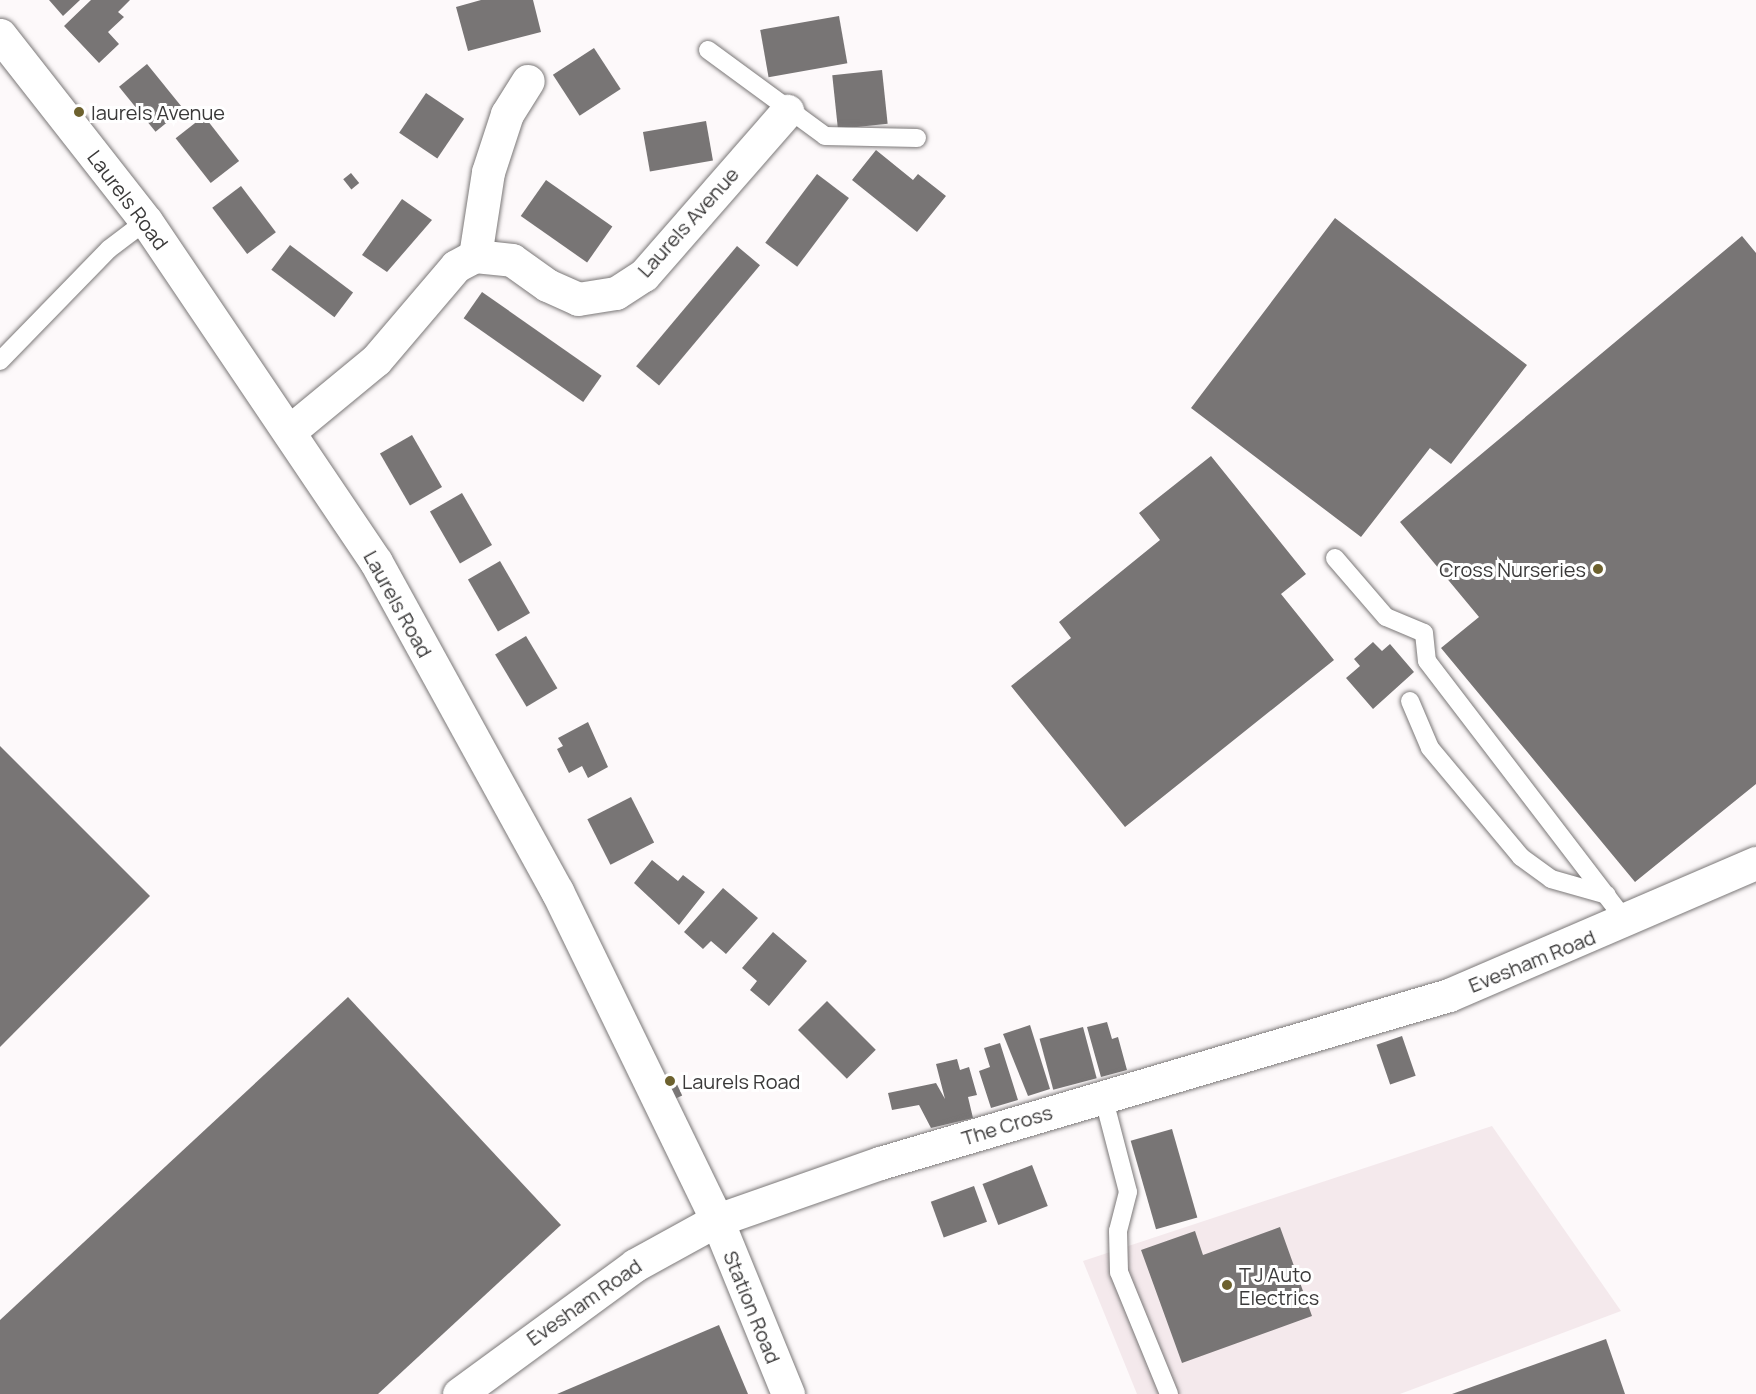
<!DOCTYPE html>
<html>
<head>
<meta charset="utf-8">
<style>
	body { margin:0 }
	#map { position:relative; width:1756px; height:1394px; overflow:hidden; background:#fdf9fa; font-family:Manrope,sans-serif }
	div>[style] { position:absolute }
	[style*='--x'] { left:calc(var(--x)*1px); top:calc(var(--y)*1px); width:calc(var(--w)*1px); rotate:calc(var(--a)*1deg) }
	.built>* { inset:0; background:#f4e9ec }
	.building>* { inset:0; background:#787575; transform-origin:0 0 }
	.roads { filter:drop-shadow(0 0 2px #7b7878) drop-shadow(0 0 2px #7b7878) }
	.service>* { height:18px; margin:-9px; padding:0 9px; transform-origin:9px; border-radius:9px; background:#fff }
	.minor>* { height:33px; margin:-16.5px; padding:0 16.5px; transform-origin:16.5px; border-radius:16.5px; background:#fff }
	.secondary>* { height:33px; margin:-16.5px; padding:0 16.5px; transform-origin:16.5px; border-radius:16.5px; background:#fff }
	.dots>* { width:16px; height:16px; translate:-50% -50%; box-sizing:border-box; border:3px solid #fff; border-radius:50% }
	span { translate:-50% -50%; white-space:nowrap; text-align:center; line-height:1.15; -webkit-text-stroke:6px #fff; paint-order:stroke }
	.poi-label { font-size:20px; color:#3a3939 }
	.left { translate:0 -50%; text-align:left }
	.right { translate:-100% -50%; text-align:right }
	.street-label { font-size:20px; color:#3a3939 }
</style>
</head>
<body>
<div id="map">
	<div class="built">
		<i style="clip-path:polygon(1492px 1126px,1621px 1311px,1400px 1394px,1137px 1394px,1083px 1261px)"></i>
	</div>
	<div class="building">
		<i style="clip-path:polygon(49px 0,80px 0,63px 16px)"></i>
		<i style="clip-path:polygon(91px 0,130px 0,118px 12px,124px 17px,108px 32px,119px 44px,99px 63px,64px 26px)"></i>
		<i style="clip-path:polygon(481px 0,533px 0,541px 32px,468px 51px,456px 7px)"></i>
		<i style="left:839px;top:16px;width:48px;height:80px;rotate:80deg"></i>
		<i style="left:594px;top:48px;width:49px;height:49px;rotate:57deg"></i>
		<i style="left:147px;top:64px;width:58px;height:36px;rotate:51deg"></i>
		<i style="left:882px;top:70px;width:54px;height:50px;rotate:84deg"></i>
		<i style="left:426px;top:93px;width:46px;height:48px;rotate:34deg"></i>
		<i style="left:204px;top:116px;width:57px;height:36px;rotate:52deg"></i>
		<i style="left:706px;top:121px;width:40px;height:64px;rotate:80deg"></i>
		<i style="clip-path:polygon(876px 150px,913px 180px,918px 174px,946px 196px,917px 232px,852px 180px)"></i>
		<i style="left:351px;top:173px;width:13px;height:10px;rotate:51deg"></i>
		<i style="left:817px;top:174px;width:40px;height:86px;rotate:37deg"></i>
		<i style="left:546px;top:180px;width:81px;height:44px;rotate:35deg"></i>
		<i style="left:241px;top:186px;width:58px;height:36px;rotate:53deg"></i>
		<i style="clip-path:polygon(402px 199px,432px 220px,387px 272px,362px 255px)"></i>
		<i style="clip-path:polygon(1335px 218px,1527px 365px,1451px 464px,1430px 448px,1361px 537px,1191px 408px)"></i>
		<i style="clip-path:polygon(1742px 236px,1756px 253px,1756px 784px,1635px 882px,1441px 648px,1479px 617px,1400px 522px)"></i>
		<i style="left:290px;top:245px;width:79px;height:31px;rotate:37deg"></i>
		<i style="left:737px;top:246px;width:30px;height:157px;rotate:40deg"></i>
		<i style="left:482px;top:292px;width:146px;height:32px;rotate:35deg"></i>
		<i style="left:412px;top:435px;width:60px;height:37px;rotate:60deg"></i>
		<i style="clip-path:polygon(1211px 456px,1306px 574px,1281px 594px,1334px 660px,1125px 827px,1011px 686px,1071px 638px,1059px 622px,1160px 540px,1139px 513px)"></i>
		<i style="left:462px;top:493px;width:60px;height:37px;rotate:60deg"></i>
		<i style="left:500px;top:561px;width:60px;height:37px;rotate:60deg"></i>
		<i style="left:526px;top:636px;width:61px;height:36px;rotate:59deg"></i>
		<i style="clip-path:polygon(1373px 642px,1382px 651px,1390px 644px,1414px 672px,1373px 709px,1346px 678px,1360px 666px,1354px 659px)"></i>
		<i style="clip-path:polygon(588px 722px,608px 767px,588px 778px,582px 766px,569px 773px,557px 749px,563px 746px,558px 738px)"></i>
		<i style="clip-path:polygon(0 746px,150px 896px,0 1047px)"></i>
		<i style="left:631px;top:797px;width:51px;height:49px;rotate:63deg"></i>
		<i style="clip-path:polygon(652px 860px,678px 881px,683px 875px,705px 892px,679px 925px,634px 883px)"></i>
		<i style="clip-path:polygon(723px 888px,758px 918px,726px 954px,711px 941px,703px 949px,684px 932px)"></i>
		<i style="clip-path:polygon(773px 932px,807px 961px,769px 1006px,750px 990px,757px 981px,742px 968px)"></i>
		<i style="clip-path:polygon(348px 997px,561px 1225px,378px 1394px,0 1394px,0 1320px)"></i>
		<i style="left:827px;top:1001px;width:69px;height:41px;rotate:45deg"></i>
		<i style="clip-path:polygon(1107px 1022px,1112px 1039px,1118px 1037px,1127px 1070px,1101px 1077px,1087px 1027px)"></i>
		<i style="clip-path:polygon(1030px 1025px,1050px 1089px,1028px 1096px,1003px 1034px)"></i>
		<i style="left:1083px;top:1027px;width:53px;height:45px;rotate:75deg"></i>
		<i style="left:1402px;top:1036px;width:42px;height:27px;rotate:71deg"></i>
		<i style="clip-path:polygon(1000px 1043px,1018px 1100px,991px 1108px,979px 1071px,990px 1067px,984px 1048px)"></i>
		<i style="clip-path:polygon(957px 1059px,960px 1070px,969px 1067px,977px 1095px,968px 1097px,973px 1118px,931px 1128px,919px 1105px,892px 1110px,888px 1093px,936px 1083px,945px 1099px,936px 1064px)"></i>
		<i style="left:675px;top:1080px;width:17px;height:13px;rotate:65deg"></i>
		<i style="left:1172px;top:1129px;width:92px;height:43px;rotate:74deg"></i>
		<i style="left:1032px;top:1165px;width:44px;height:53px;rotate:69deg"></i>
		<i style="left:974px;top:1186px;width:38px;height:46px;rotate:70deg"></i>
		<i style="clip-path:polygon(1280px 1227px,1312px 1316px,1182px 1363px,1141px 1250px,1195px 1231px,1203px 1255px)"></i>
		<i style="clip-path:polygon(719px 1325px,748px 1394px,557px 1394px)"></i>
		<i style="clip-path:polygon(1606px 1339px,1625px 1394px,1452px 1394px)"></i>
	</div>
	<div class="roads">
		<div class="service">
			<i style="--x:708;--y:50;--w:145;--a:36.3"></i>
			<i style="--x:825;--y:136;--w:92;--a:1.2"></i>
			<i style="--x:0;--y:361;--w:156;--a:-45.8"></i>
			<i style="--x:109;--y:249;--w:46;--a:-37.1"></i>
			<i style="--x:1335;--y:558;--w:78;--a:49.2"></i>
			<i style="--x:1386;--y:617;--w:41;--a:22.8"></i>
			<i style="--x:1424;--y:633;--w:28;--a:84"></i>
			<i style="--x:1427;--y:661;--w:330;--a:52.6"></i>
			<i style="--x:1410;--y:701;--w:51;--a:66.9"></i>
			<i style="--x:1430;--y:748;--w:142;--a:50.1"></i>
			<i style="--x:1521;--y:857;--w:37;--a:36"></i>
			<i style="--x:1551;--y:879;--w:58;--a:15.9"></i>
			<i style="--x:1103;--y:1096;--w:99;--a:75.4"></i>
			<i style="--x:1128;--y:1192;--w:40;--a:104.4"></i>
			<i style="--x:1118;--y:1231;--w:41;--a:88.6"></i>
			<i style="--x:1119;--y:1272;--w:132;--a:67.7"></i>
		</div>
		<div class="minor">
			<i style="--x:0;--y:35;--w:236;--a:51.9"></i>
			<i style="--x:146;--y:221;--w:411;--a:56"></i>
			<i style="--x:376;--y:562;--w:376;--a:61.2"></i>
			<i style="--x:557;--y:891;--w:366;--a:64.1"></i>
			<i style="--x:717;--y:1220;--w:188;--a:67.8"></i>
			<i style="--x:475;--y:256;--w:85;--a:-81.2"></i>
			<i style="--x:488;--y:172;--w:61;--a:-71.9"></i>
			<i style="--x:507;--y:114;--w:39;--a:-58"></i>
			<i style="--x:291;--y:430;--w:110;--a:-39.5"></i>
			<i style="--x:376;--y:360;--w:123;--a:-49.6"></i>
			<i style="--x:456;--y:266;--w:21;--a:-28"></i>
			<i style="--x:475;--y:256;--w:37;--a:6"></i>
			<i style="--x:512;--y:260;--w:43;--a:35.5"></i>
			<i style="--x:547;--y:285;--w:34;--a:24"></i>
			<i style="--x:578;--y:299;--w:38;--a:-9"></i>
			<i style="--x:616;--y:293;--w:33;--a:-33"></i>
			<i style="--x:644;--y:275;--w:218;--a:-48.9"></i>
		</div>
		<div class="secondary">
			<i style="--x:459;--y:1394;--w:218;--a:-36.2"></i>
			<i style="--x:635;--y:1265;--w:94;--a:-28.8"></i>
			<i style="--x:717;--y:1220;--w:173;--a:-19.3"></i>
			<i style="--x:880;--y:1163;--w:593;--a:-16.45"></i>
			<i style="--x:1449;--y:995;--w:334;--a:-23.3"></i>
		</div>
	</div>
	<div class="dots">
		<i style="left:79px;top:112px;background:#6d612e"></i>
		<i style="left:1598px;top:569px;background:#6d612e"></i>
		<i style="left:670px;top:1081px;background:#6d612e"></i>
		<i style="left:1227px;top:1285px;background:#6d612e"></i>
	</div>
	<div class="poi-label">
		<span class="left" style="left:91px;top:112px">laurels Avenue</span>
		<span class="right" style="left:1586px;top:569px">Cross Nurseries</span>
		<span class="left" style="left:682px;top:1081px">Laurels Road</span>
		<span class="left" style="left:1239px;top:1286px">T J Auto<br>Electrics</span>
	</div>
	<div class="street-label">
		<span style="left:128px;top:200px;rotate:53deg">Laurels Road</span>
		<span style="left:688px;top:222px;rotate:-48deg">Laurels Avenue</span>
		<span style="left:398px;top:604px;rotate:61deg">Laurels Road</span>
		<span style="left:1532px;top:961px;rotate:-22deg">Evesham Road</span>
		<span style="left:1007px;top:1125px;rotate:-17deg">The Cross</span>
		<span style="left:584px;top:1302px;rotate:-35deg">Evesham Road</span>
		<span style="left:752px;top:1307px;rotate:68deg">Station Road</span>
	</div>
</div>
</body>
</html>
